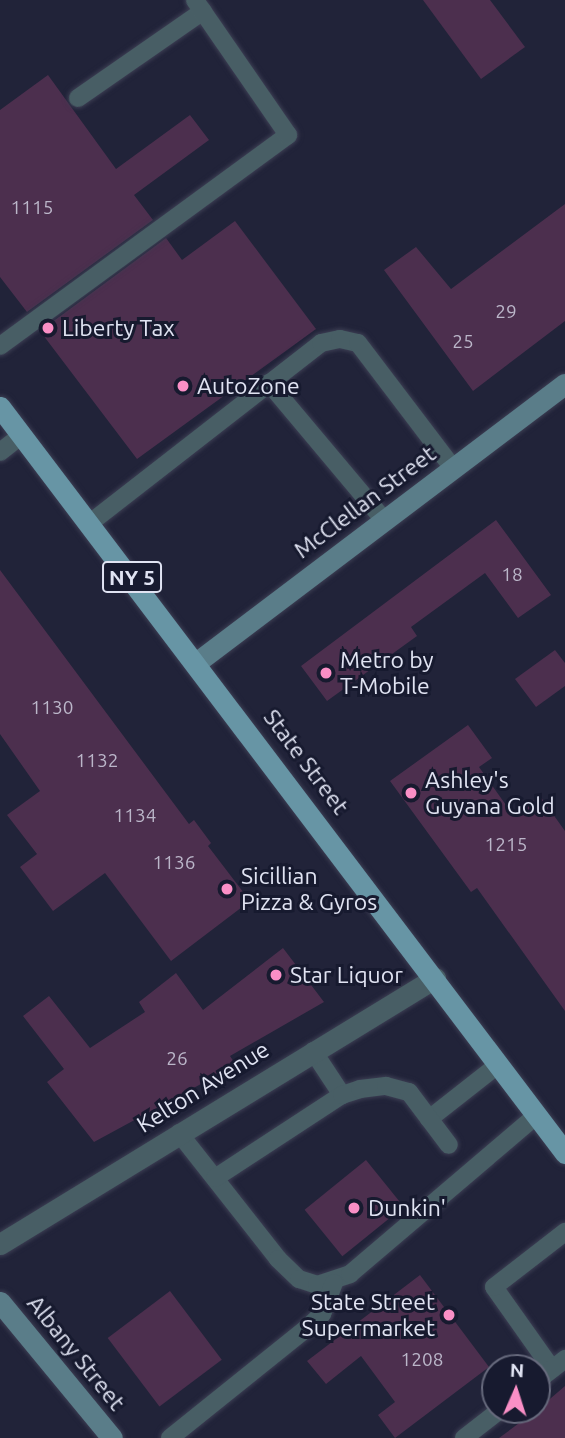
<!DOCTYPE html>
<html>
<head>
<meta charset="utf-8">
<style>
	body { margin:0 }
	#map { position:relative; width:565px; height:1438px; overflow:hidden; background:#212339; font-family:Ubuntu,sans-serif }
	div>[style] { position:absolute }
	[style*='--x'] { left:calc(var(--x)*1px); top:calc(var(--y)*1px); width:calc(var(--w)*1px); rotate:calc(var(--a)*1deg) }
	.building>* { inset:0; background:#4c2f4e; transform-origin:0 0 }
	.roads { filter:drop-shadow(0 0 2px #3c3e53) drop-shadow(0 0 2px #3c3e53) }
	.lane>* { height:18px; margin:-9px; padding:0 9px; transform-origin:9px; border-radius:9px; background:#485e65 }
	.street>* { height:21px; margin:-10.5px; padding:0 10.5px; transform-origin:10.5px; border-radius:10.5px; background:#485e65 }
	.secondary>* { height:21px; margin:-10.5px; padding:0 10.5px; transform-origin:10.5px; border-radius:10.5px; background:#5a7d89 }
	.primary>* { height:21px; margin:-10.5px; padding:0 10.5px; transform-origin:10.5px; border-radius:10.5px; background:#6795a5 }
	.dots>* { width:19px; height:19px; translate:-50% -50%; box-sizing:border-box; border:4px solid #171a2f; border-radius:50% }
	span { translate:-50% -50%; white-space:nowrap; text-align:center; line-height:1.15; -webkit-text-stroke:6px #171a2f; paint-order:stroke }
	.number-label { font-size:19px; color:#bbb6c9 }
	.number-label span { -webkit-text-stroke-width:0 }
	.shield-label span { padding:2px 5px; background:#171a2f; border:2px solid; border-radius:5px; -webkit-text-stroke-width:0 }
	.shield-label { font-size:21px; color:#e0e3f2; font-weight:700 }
	.poi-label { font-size:23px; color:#e0e3f2 }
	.left { translate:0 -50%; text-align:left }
	.right { translate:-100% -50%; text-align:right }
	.street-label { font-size:23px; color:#e0e3f2 }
	.north { position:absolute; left:481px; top:1354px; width:70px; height:70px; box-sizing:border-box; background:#171a2f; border:2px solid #676a7d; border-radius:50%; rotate:3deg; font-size:19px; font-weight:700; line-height:28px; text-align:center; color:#e0e3f2 }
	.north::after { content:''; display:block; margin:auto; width:24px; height:32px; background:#fa8fc6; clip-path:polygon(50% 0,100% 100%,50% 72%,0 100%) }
</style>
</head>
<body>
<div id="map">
	<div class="building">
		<i style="clip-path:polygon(423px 0,490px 0,525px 47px,481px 79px)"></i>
		<i style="clip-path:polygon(48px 75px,116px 169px,190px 115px,209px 140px,134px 195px,153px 220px,27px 312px,0 277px,0 110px)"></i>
		<i style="clip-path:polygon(565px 204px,565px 321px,473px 391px,384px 270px,416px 247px,451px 289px)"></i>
		<i style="clip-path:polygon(235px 221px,316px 329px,137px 459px,40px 331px,166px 238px,182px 260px)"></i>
		<i style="clip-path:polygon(496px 520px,551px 595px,518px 618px,485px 573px,411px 627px,417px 636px,327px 701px,301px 666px)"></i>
		<i style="clip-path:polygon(0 570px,189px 824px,194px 820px,211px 843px,208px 846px,250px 901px,171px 961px,105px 873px,53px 911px,20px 867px,37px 854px,7px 815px,40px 791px,0 734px)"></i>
		<i style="clip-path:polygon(555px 650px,565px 663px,565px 686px,536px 707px,515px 679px)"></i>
		<i style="clip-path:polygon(468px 725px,492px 758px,479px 767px,513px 815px,540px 796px,565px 831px,565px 1011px,477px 888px,471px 892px,390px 781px)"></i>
		<i style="clip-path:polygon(283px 948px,324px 1002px,230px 1056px,236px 1065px,94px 1142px,47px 1082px,64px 1069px,23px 1016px,49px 996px,90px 1048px,145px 1012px,139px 1002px,176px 973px,203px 1010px)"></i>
		<i style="left:366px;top:1160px;width:60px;height:79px;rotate:51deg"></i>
		<i style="clip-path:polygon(420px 1275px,489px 1367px,395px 1438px,378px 1415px,395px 1402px,361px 1356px,326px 1384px,307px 1361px)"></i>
		<i style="left:170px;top:1291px;width:86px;height:78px;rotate:53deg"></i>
		<i style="clip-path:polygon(565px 1386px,565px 1438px,499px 1438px,537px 1410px)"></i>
	</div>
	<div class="roads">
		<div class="lane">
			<i style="--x:78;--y:98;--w:152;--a:-34.8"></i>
			<i style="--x:0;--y:346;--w:357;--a:-36.2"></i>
			<i style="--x:288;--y:135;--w:164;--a:-124.6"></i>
			<i style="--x:269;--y:383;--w:179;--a:50"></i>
			<i style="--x:0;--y:452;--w:28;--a:-38"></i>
			<i style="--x:90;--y:523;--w:293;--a:-37.9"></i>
			<i style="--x:321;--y:343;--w:19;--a:-12"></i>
			<i style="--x:340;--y:339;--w:18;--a:13"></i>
			<i style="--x:358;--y:343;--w:157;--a:52.8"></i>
			<i style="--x:313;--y:1051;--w:53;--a:56.6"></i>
			<i style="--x:429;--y:1119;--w:89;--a:-38.2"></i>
			<i style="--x:179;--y:1133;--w:160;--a:51.8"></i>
			<i style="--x:278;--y:1259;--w:29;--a:44"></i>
			<i style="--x:299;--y:1279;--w:19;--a:18"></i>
			<i style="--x:317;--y:1285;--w:35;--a:-18"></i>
			<i style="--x:350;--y:1274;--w:245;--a:-40.4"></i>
			<i style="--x:215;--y:1178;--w:152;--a:-33.2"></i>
			<i style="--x:342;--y:1095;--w:19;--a:-18"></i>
			<i style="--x:360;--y:1089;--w:26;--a:-7"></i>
			<i style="--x:386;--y:1086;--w:24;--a:15"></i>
			<i style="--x:409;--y:1092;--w:66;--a:53"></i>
			<i style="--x:552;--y:1369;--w:100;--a:-125.3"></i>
			<i style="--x:494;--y:1287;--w:90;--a:-37.8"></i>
			<i style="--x:537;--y:1381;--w:36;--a:-38"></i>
			<i style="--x:170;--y:1438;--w:176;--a:-38.8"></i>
			<i style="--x:307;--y:1328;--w:21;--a:-43"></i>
			<i style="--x:322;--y:1314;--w:33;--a:-69"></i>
			<i style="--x:464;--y:1438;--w:46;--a:-37.9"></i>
		</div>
		<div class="street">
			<i style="--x:0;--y:1244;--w:510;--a:-31.45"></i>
		</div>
		<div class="secondary">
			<i style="--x:197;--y:662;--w:461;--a:-37.1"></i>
			<i style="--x:0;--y:1302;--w:176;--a:50.5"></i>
		</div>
		<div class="primary">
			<i style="--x:0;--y:407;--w:936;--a:52.86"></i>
		</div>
	</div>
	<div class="dots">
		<i style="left:48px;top:328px;background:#fa8fc6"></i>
		<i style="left:183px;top:386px;background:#fa8fc6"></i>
		<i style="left:326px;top:673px;background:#fa8fc6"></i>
		<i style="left:411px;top:793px;background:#fa8fc6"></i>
		<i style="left:227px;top:889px;background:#fa8fc6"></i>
		<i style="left:276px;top:975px;background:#fa8fc6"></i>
		<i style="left:354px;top:1208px;background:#fa8fc6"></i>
		<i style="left:449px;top:1315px;background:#fa8fc6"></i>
	</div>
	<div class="number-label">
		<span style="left:32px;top:208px">1115</span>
		<span style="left:506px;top:312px">29</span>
		<span style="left:463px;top:342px">25</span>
		<span style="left:512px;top:575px">18</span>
		<span style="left:52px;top:708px">1130</span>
		<span style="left:97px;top:761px">1132</span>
		<span style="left:135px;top:816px">1134</span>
		<span style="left:506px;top:845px">1215</span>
		<span style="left:174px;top:863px">1136</span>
		<span style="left:177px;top:1059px">26</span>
		<span style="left:422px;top:1360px">1208</span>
	</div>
	<div class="shield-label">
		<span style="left:132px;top:577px">NY 5</span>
	</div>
	<div class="poi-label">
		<span class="left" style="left:62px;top:328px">Liberty Tax</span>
		<span class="left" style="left:197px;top:386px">AutoZone</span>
		<span class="left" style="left:340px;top:673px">Metro by<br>T-Mobile</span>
		<span class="left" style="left:425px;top:793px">Ashley's<br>Guyana Gold</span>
		<span class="left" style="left:241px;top:889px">Sicillian<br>Pizza &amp; Gyros</span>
		<span class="left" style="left:290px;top:975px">Star Liquor</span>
		<span class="left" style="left:368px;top:1208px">Dunkin'</span>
		<span class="right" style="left:435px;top:1315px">State Street<br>Supermarket</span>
	</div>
	<div class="street-label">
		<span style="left:365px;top:502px;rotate:-37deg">McClellan Street</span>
		<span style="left:306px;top:762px;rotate:53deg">State Street</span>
		<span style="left:203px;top:1087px;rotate:-32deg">Kelton Avenue</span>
		<span style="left:76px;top:1353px;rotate:51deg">Albany Street</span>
	</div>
	<div class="north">N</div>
</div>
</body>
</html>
